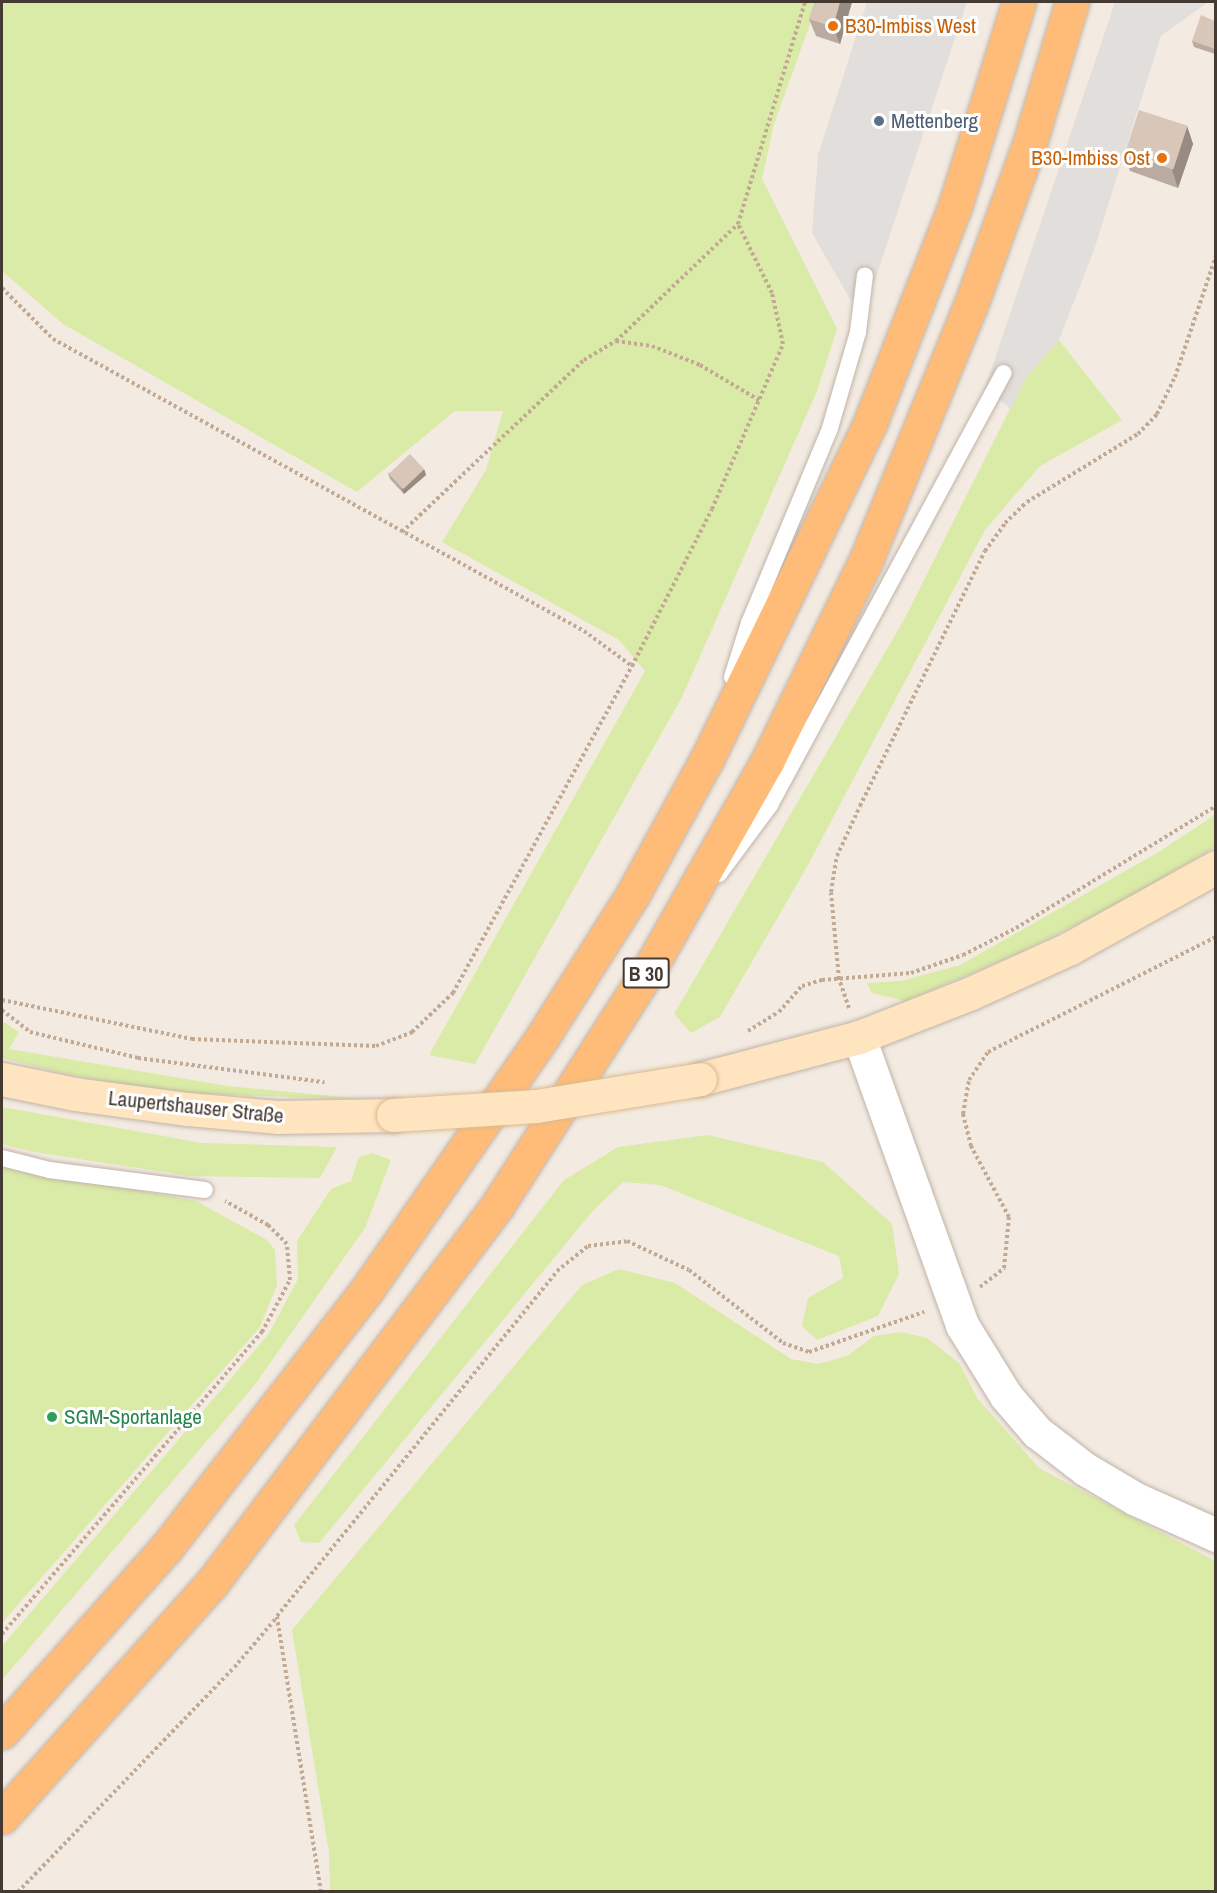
<!DOCTYPE html>
<html>
<head>
<meta charset="utf-8">
<style>
	body { margin:0 }
	#map { position:relative; width:1217px; height:1893px; overflow:hidden; background:#f3ebe2; font-family:"Archivo Narrow",sans-serif }
	div>[style] { position:absolute }
	[style*='--x'] { left:calc(var(--x)*1px); top:calc(var(--y)*1px); width:calc(var(--w)*1px); rotate:calc(var(--a)*1deg) }
	.green>* { inset:0; background:#d9eba6 }
	.parking>* { inset:0; background:#e2dedb }
	.path>* { height:4px; margin-top:-2px; transform-origin:0; background:repeating-linear-gradient(90deg,#c2a994 0 3px,transparent 0 6px) }
	.roads { filter:drop-shadow(0 0 2px #c2b3a7) drop-shadow(0 0 2px #c2b3a7) }
	.service>* { height:16px; margin:-8px; padding:0 8px; transform-origin:8px; border-radius:8px; background:#fff }
	.tertiary>* { height:33px; margin:-16.5px; padding:0 16.5px; transform-origin:16.5px; border-radius:16.5px; background:#fff }
	.secondary>* { height:33px; margin:-16.5px; padding:0 16.5px; transform-origin:16.5px; border-radius:16.5px; background:#ffe4c0 }
	.trunk>* { height:33px; margin:-16.5px; padding:0 16.5px; transform-origin:16.5px; border-radius:16.5px; background:#ffbc78 }
	.bridges { filter:drop-shadow(0 0 2px #dab98f) drop-shadow(0 0 2px #dab98f) }
	.secondary-bridge>* { height:33px; margin:-16.5px; padding:0 16.5px; transform-origin:16.5px; border-radius:16.5px; background:#ffe4c0 }
	.wall>* { inset:0; background:#baaa9f }
	.shaded-wall>* { inset:0; background:#978b82 }
	.building>* { inset:0; background:#d8c6b9; transform-origin:0 0 }
	.dots>* { width:16px; height:16px; translate:-50% -50%; box-sizing:border-box; border:3px solid #fff; border-radius:50% }
	span { translate:-50% -50%; white-space:nowrap; text-align:center; line-height:1.15; -webkit-text-stroke:6px #fff; paint-order:stroke }
	.shield-label span { padding:2px 4px; background:#fff; border:2px solid; border-radius:4px; -webkit-text-stroke-width:0 }
	.shield-label { font-size:20px; color:#453a32; font-weight:700 }
	.food-label { font-size:21px; color:#c56008 }
	.left { translate:0 -50%; text-align:left }
	.right { translate:-100% -50%; text-align:right }
	.service-label { font-size:21px; color:#4e5e75 }
	.street-label { font-size:21px; color:#453a32 }
	.leisure-label { font-size:21px; color:#27864d }
	.frame { position:absolute; inset:0; border:3px solid #453a32; pointer-events:none }
</style>
</head>
<body>
<div id="map">
	<div class="green">
		<i style="clip-path:polygon(2px 2px,818px 2px,774px 124px,762px 179px,837px 329px,817px 391px,682px 697px,475px 1064px,429px 1055px,645px 671px,619px 640px,442px 542px,486px 470px,503px 411px,455px 411px,357px 492px,63px 324px,2px 271px)"></i>
		<i style="clip-path:polygon(1059px 340px,1122px 420px,1040px 466px,985px 530px,808px 865px,720px 1017px,691px 1033px,674px 1014px,905px 618px,1026px 377px)"></i>
		<i style="clip-path:polygon(1215px 815px,1215px 847px,1119px 903px,1021px 952px,906px 1001px,872px 993px,867px 983px,901px 981px,960px 965px,1157px 853px)"></i>
		<i style="clip-path:polygon(2px 1021px,19px 1032px,9px 1049px,228px 1086px,374px 1100px,157px 1092px,57px 1072px,2px 1058px)"></i>
		<i style="clip-path:polygon(2px 1107px,202px 1143px,337px 1147px,320px 1178px,190px 1176px,34px 1152px,2px 1144px)"></i>
		<i style="clip-path:polygon(708px 1135px,823px 1162px,892px 1224px,899px 1274px,878px 1316px,817px 1340px,802px 1326px,808px 1298px,843px 1278px,839px 1256px,660px 1185px,623px 1182px,592px 1212px,319px 1543px,301px 1542px,294px 1525px,564px 1180px,618px 1147px)"></i>
		<i style="clip-path:polygon(373px 1153px,391px 1160px,365px 1228px,254px 1386px,2px 1680px,2px 1646px,268px 1335px,298px 1279px,297px 1241px,331px 1189px,351px 1181px,359px 1157px)"></i>
		<i style="clip-path:polygon(2px 1165px,196px 1201px,267px 1240px,275px 1250px,277px 1285px,260px 1327px,2px 1623px)"></i>
		<i style="clip-path:polygon(619px 1269px,675px 1283px,791px 1359px,818px 1364px,847px 1356px,874px 1336px,901px 1332px,927px 1338px,959px 1363px,978px 1399px,1039px 1468px,1215px 1561px,1215px 1891px,330px 1891px,329px 1852px,292px 1630px,582px 1285px)"></i>
	</div>
	<div class="parking">
		<i style="clip-path:polygon(867px 2px,967px 2px,875px 280px,851px 301px,812px 233px,818px 155px)"></i>
		<i style="clip-path:polygon(1115px 2px,1208px 2px,1161px 36px,1095px 247px,1059px 340px,1026px 377px,1011px 409px,985px 388px)"></i>
	</div>
	<div class="path">
		<i style="--x:2;--y:288;--w:72;--a:45"></i>
		<i style="--x:53;--y:339;--w:606;--a:28.81"></i>
		<i style="--x:584;--y:631;--w:59;--a:36.1"></i>
		<i style="--x:616;--y:341;--w:169;--a:-43.8"></i>
		<i style="--x:738;--y:224;--w:232;--a:-73.2"></i>
		<i style="--x:402;--y:532;--w:250;--a:-43.4"></i>
		<i style="--x:584;--y:360;--w:37;--a:-31"></i>
		<i style="--x:616;--y:341;--w:36;--a:8"></i>
		<i style="--x:652;--y:346;--w:52;--a:21.6"></i>
		<i style="--x:700;--y:365;--w:69;--a:30.7"></i>
		<i style="--x:2;--y:1000;--w:194;--a:11.6"></i>
		<i style="--x:192;--y:1039;--w:184;--a:2.2"></i>
		<i style="--x:376;--y:1046;--w:39;--a:-21"></i>
		<i style="--x:412;--y:1032;--w:57;--a:-43.6"></i>
		<i style="--x:453;--y:993;--w:373;--a:-61.3"></i>
		<i style="--x:632;--y:666;--w:176;--a:-63"></i>
		<i style="--x:712;--y:509;--w:180;--a:-66.7"></i>
		<i style="--x:783;--y:344;--w:52;--a:-102.2"></i>
		<i style="--x:772;--y:293;--w:77;--a:-116.2"></i>
		<i style="--x:849;--y:1008;--w:31;--a:-109"></i>
		<i style="--x:839;--y:979;--w:87;--a:-95.3"></i>
		<i style="--x:831;--y:892;--w:36;--a:-81"></i>
		<i style="--x:837;--y:856;--w:55;--a:-65.3"></i>
		<i style="--x:860;--y:806;--w:284;--a:-63.9"></i>
		<i style="--x:985;--y:551;--w:34;--a:-54"></i>
		<i style="--x:1005;--y:523;--w:30;--a:-44"></i>
		<i style="--x:1027;--y:502;--w:130;--a:-31.5"></i>
		<i style="--x:1138;--y:434;--w:28;--a:-46"></i>
		<i style="--x:1157;--y:414;--w:41;--a:-64.1"></i>
		<i style="--x:1175;--y:377;--w:128;--a:-71.3"></i>
		<i style="--x:2;--y:1010;--w:36;--a:38"></i>
		<i style="--x:30;--y:1032;--w:111;--a:13.5"></i>
		<i style="--x:138;--y:1058;--w:188;--a:7.4"></i>
		<i style="--x:748;--y:1031;--w:36;--a:-32"></i>
		<i style="--x:779;--y:1012;--w:35;--a:-49"></i>
		<i style="--x:802;--y:986;--w:21;--a:-17"></i>
		<i style="--x:822;--y:980;--w:89;--a:-4.5"></i>
		<i style="--x:911;--y:973;--w:55;--a:-19.1"></i>
		<i style="--x:963;--y:955;--w:59;--a:-27"></i>
		<i style="--x:1016;--y:928;--w:234;--a:-31.4"></i>
		<i style="--x:980;--y:1287;--w:31;--a:-38"></i>
		<i style="--x:1004;--y:1268;--w:51;--a:-84.4"></i>
		<i style="--x:1009;--y:1217;--w:81;--a:-118.2"></i>
		<i style="--x:971;--y:1146;--w:33;--a:-104"></i>
		<i style="--x:963;--y:1114;--w:35;--a:-80"></i>
		<i style="--x:969;--y:1080;--w:34;--a:-56"></i>
		<i style="--x:988;--y:1052;--w:255;--a:-26.8"></i>
		<i style="--x:2;--y:1634;--w:399;--a:-49.3"></i>
		<i style="--x:262;--y:1332;--w:59;--a:-61.7"></i>
		<i style="--x:290;--y:1280;--w:36;--a:-95"></i>
		<i style="--x:287;--y:1244;--w:27;--a:-135"></i>
		<i style="--x:268;--y:1225;--w:49;--a:-150.8"></i>
		<i style="--x:18;--y:1892;--w:318;--a:-46.1"></i>
		<i style="--x:238;--y:1663;--w:60;--a:-49.7"></i>
		<i style="--x:321;--y:1892;--w:279;--a:-99.1"></i>
		<i style="--x:277;--y:1616;--w:444;--a:-50.9"></i>
		<i style="--x:557;--y:1271;--w:40;--a:-39"></i>
		<i style="--x:588;--y:1246;--w:39;--a:-7"></i>
		<i style="--x:627;--y:1241;--w:68;--a:25.1"></i>
		<i style="--x:689;--y:1270;--w:119;--a:37.8"></i>
		<i style="--x:783;--y:1343;--w:28;--a:19"></i>
		<i style="--x:809;--y:1352;--w:122;--a:-19.2"></i>
	</div>
	<div class="roads">
		<div class="service">
			<i style="--x:732;--y:677;--w:57;--a:-72.5"></i>
			<i style="--x:749;--y:623;--w:211;--a:-67.4"></i>
			<i style="--x:830;--y:428;--w:100;--a:-73.7"></i>
			<i style="--x:858;--y:332;--w:57;--a:-83"></i>
			<i style="--x:719;--y:874;--w:86;--a:-53.5"></i>
			<i style="--x:770;--y:805;--w:491;--a:-61.6"></i>
			<i style="--x:2;--y:1158;--w:49;--a:14.3"></i>
			<i style="--x:49;--y:1170;--w:157;--a:7.3"></i>
		</div>
		<div class="tertiary">
			<i style="--x:859;--y:1037;--w:306;--a:70.3"></i>
			<i style="--x:962;--y:1325;--w:84;--a:58.2"></i>
			<i style="--x:1006;--y:1396;--w:48;--a:49.3"></i>
			<i style="--x:1037;--y:1432;--w:61;--a:37.6"></i>
			<i style="--x:1085;--y:1469;--w:59;--a:30.5"></i>
			<i style="--x:1136;--y:1499;--w:88;--a:24.2"></i>
		</div>
		<div class="secondary">
			<i style="--x:2;--y:1079;--w:75;--a:11.6"></i>
			<i style="--x:75;--y:1094;--w:114;--a:7.6"></i>
			<i style="--x:188;--y:1109;--w:89;--a:5.1"></i>
			<i style="--x:277;--y:1117;--w:116;--a:-1"></i>
			<i style="--x:700;--y:1079;--w:164;--a:-14.8"></i>
			<i style="--x:859;--y:1037;--w:120;--a:-21.4"></i>
			<i style="--x:971;--y:993;--w:109;--a:-24.4"></i>
			<i style="--x:1070;--y:948;--w:167;--a:-29"></i>
		</div>
		<div class="trunk">
			<i style="--x:2;--y:1732;--w:246;--a:-48.3"></i>
			<i style="--x:166;--y:1548;--w:326;--a:-52.1"></i>
			<i style="--x:366;--y:1291;--w:310;--a:-55.2"></i>
			<i style="--x:543;--y:1036;--w:168;--a:-57.6"></i>
			<i style="--x:633;--y:894;--w:154;--a:-61.3"></i>
			<i style="--x:707;--y:759;--w:373;--a:-64.1"></i>
			<i style="--x:870;--y:423;--w:233;--a:-68.6"></i>
			<i style="--x:955;--y:206;--w:214;--a:-72.6"></i>
			<i style="--x:2;--y:1817;--w:314;--a:-48.1"></i>
			<i style="--x:212;--y:1583;--w:473;--a:-52.9"></i>
			<i style="--x:497;--y:1206;--w:285;--a:-57.3"></i>
			<i style="--x:651;--y:966;--w:235;--a:-60.4"></i>
			<i style="--x:767;--y:762;--w:225;--a:-63.9"></i>
			<i style="--x:866;--y:560;--w:274;--a:-67.7"></i>
			<i style="--x:970;--y:307;--w:176;--a:-70"></i>
			<i style="--x:1030;--y:142;--w:146;--a:-73.3"></i>
		</div>
	</div>
	<div class="bridges">
		<div class="secondary-bridge">
			<i style="--x:393;--y:1115;--w:143;--a:-3.6"></i>
			<i style="--x:536;--y:1106;--w:166;--a:-9.3"></i>
		</div>
	</div>
	<div class="wall">
		<i style="clip-path:polygon(815px 2px,852px 2px,840px 44px,816px 36px,809px 19px)"></i>
		<i style="clip-path:polygon(1215px 21px,1215px 54px,1194px 47px,1192px 41px)"></i>
		<i style="clip-path:polygon(1187px 126px,1193px 144px,1178px 188px,1130px 171px,1124px 154px)"></i>
		<i style="clip-path:polygon(424px 469px,426px 475px,404px 494px,390px 479px,388px 473px)"></i>
	</div>
	<div class="shaded-wall">
		<i style="clip-path:polygon(840px 2px,852px 2px,840px 44px,833px 27px)"></i>
		<i style="clip-path:polygon(1187px 126px,1193px 144px,1178px 188px,1172px 170px)"></i>
		<i style="clip-path:polygon(424px 469px,426px 475px,404px 494px,401px 488px)"></i>
	</div>
	<div class="building">
		<i style="clip-path:polygon(815px 2px,840px 2px,833px 27px,809px 19px)"></i>
		<i style="clip-path:polygon(1201px 15px,1215px 21px,1215px 49px,1192px 41px)"></i>
		<i style="left:1139px;top:110px;width:51px;height:46px;rotate:18deg"></i>
		<i style="left:410px;top:454px;width:21px;height:29px;rotate:47deg"></i>
	</div>
	<div class="dots">
		<i style="left:833px;top:26px;background:#e8710a"></i>
		<i style="left:879px;top:121px;background:#5c6f8a"></i>
		<i style="left:1162px;top:158px;background:#e8710a"></i>
		<i style="left:52px;top:1417px;background:#2e9e5b"></i>
	</div>
	<div class="shield-label">
		<span style="left:646px;top:973px">B 30</span>
	</div>
	<div class="food-label">
		<span class="left" style="left:845px;top:26px">B30-Imbiss West</span>
		<span class="right" style="left:1150px;top:158px">B30-Imbiss Ost</span>
	</div>
	<div class="service-label">
		<span class="left" style="left:891px;top:121px">Mettenberg</span>
	</div>
	<div class="street-label">
		<span style="left:196px;top:1107px;rotate:6deg">Laupertshauser Straße</span>
	</div>
	<div class="leisure-label">
		<span class="left" style="left:64px;top:1417px">SGM-Sportanlage</span>
	</div>
	<div class="frame"></div>
</div>
</body>
</html>
